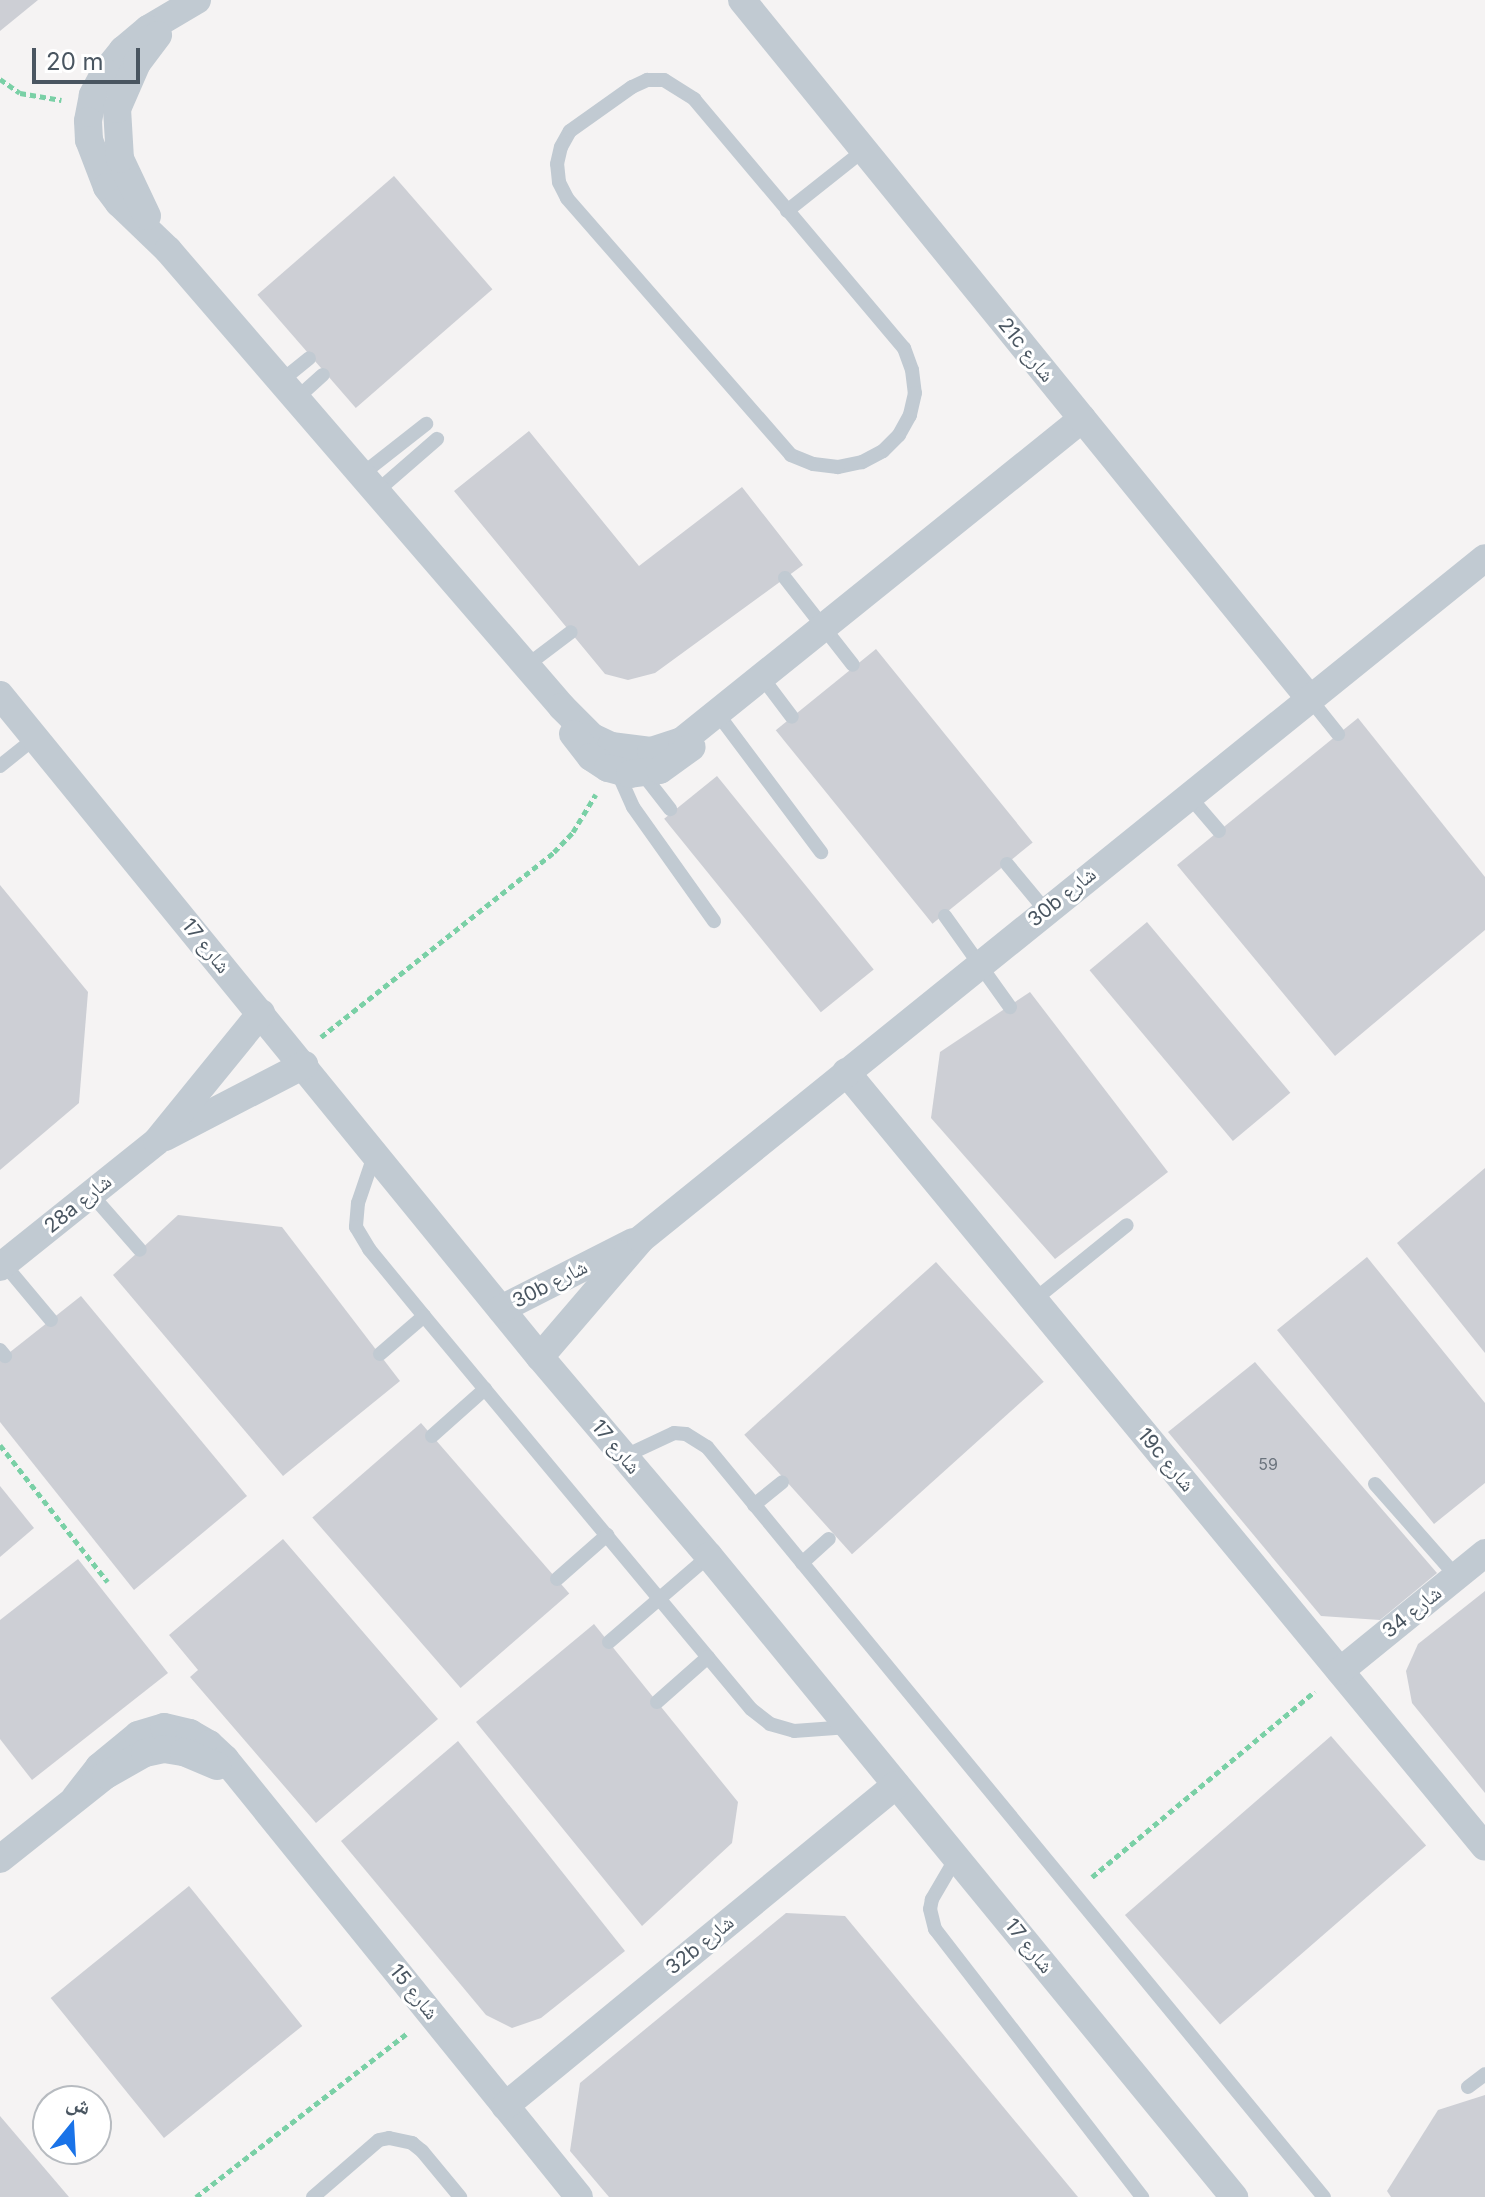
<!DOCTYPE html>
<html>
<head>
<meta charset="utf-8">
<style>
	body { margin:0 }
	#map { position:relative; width:1485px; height:2197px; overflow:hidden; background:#f5f3f3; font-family:Inter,"Noto Naskh Arabic",sans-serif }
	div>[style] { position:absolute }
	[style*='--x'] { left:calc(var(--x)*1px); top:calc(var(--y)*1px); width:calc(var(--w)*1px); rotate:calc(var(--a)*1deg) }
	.building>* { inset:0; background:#cdcfd5; transform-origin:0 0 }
	.path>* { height:5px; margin-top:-2.5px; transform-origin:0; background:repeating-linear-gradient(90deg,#7ad0a6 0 6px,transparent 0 10px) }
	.service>* { height:14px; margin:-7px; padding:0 7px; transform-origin:7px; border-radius:7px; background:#c1cad2 }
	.minor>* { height:28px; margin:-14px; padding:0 14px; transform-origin:14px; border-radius:14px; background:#c1cad2 }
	span { translate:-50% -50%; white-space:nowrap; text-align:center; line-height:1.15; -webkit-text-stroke:6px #fff; paint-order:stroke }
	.number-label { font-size:16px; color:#6b747e }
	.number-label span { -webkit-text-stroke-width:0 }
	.street-label { font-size:20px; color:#4a5661 }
	.north { position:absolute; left:32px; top:2085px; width:80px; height:80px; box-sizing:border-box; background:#fff; border:2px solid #b7bbc0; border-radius:50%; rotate:18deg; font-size:22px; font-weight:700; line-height:32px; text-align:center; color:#4a5661 }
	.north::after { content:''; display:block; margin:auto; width:28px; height:36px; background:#1a73e8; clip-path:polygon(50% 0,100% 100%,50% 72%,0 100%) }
	.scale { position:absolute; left:32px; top:48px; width:108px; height:36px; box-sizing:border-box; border:4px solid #4a5661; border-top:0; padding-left:10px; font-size:24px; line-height:28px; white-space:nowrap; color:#4a5661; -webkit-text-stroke:6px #fff; paint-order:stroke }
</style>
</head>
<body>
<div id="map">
	<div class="building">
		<i style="clip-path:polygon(0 0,38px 0,0 31px)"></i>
		<i style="left:394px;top:176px;width:150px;height:181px;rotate:49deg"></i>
		<i style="clip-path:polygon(529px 431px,639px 566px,742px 487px,803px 565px,655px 673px,628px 680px,605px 674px,454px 491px)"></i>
		<i style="left:876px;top:649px;width:249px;height:129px;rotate:51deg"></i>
		<i style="clip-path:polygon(1358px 718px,1485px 877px,1485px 930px,1335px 1056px,1177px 865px)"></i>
		<i style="left:717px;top:776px;width:249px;height:68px;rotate:51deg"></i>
		<i style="clip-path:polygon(0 885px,88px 992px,79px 1103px,0 1170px)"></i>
		<i style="left:1147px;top:922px;width:223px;height:75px;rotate:50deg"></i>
		<i style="clip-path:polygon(1030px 992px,1168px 1172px,1055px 1259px,931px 1118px,940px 1052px)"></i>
		<i style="clip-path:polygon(1485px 1168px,1485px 1353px,1397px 1243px)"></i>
		<i style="clip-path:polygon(178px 1215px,282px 1227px,400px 1381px,283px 1476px,113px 1275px)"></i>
		<i style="clip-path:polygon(1367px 1257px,1485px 1403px,1485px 1483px,1434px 1524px,1277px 1330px)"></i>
		<i style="left:936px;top:1262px;width:161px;height:258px;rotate:48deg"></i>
		<i style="clip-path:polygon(81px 1296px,247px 1496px,134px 1590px,0 1422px,0 1360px)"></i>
		<i style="clip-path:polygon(1255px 1362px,1437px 1573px,1380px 1620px,1321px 1616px,1168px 1432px)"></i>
		<i style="left:421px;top:1423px;width:226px;height:144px;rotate:49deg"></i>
		<i style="clip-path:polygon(0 1486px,34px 1528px,0 1557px)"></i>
		<i style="clip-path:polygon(283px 1539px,438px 1719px,316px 1823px,190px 1677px,198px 1670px,169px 1635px)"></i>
		<i style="clip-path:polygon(78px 1559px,168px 1673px,32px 1780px,0 1739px,0 1620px)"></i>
		<i style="clip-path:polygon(1485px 1591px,1485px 1793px,1412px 1703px,1406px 1671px,1418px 1644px)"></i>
		<i style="clip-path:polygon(594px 1624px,738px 1802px,732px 1843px,642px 1926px,476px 1722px)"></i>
		<i style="left:1331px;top:1736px;width:145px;height:273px;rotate:49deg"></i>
		<i style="clip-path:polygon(458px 1741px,625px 1951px,541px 2018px,512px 2028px,486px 2015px,341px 1841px)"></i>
		<i style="left:189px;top:1886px;width:180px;height:178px;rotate:51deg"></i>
		<i style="clip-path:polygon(786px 1913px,845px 1916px,1078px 2197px,609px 2197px,570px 2151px,580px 2083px)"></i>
		<i style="clip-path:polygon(1485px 2095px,1485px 2197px,1391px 2197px,1387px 2191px,1438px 2110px)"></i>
		<i style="clip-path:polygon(0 2116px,69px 2197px,0 2197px)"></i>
	</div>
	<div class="path">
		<i style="--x:0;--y:79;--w:24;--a:35"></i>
		<i style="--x:20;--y:93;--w:42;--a:9.7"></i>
		<i style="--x:321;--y:1037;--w:298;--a:-38.4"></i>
		<i style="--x:554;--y:852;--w:28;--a:-46"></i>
		<i style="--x:573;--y:832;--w:44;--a:-58.8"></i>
		<i style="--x:0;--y:1445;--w:174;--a:51.8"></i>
		<i style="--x:1092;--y:1877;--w:290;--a:-39.8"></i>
		<i style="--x:196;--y:2197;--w:266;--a:-37.8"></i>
	</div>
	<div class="service">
		<i style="--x:647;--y:80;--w:17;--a:0"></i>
		<i style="--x:664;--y:80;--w:36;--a:32"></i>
		<i style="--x:694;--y:99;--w:326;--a:49.9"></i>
		<i style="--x:904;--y:348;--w:23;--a:70"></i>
		<i style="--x:912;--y:370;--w:23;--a:83"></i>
		<i style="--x:915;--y:393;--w:23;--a:103"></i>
		<i style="--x:910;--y:415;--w:23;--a:119"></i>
		<i style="--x:899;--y:435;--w:23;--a:135"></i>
		<i style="--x:883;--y:451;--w:24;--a:152"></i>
		<i style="--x:862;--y:462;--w:25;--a:168"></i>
		<i style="--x:838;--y:467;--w:25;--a:-173"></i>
		<i style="--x:813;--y:464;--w:24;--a:-158"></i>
		<i style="--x:791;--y:455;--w:341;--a:-131.1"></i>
		<i style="--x:567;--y:198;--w:18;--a:-117"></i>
		<i style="--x:559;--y:182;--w:18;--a:-96"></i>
		<i style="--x:557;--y:164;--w:17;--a:-77"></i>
		<i style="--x:561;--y:147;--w:18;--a:-61"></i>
		<i style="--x:570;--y:131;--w:76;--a:-35.4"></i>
		<i style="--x:632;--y:87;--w:17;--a:-25"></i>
		<i style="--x:787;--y:211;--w:98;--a:-38.4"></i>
		<i style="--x:281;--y:381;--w:36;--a:-39"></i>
		<i style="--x:296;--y:399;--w:36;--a:-42"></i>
		<i style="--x:361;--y:475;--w:83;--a:-38.1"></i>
		<i style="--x:376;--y:492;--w:81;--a:-41"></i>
		<i style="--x:785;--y:578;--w:110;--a:52"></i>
		<i style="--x:526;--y:666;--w:56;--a:-37.1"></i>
		<i style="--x:761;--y:676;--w:51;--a:52.9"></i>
		<i style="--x:1310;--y:699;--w:45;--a:51.3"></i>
		<i style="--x:717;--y:713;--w:174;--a:53.2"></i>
		<i style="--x:0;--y:766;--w:45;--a:-38.7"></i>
		<i style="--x:617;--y:771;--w:39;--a:66"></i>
		<i style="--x:633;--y:807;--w:140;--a:54.6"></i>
		<i style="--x:642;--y:773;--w:46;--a:52.1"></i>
		<i style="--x:1189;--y:796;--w:46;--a:49.4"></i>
		<i style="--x:1007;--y:864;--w:61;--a:50.3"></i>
		<i style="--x:945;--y:916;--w:112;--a:54.5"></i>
		<i style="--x:375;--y:1153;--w:53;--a:108.8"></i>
		<i style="--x:358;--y:1203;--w:24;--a:95"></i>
		<i style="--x:356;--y:1227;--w:26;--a:59"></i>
		<i style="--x:369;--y:1249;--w:87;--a:50.6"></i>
		<i style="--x:424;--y:1316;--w:511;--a:50.24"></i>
		<i style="--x:751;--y:1709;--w:24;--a:38"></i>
		<i style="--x:770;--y:1724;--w:25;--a:16"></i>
		<i style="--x:794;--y:1731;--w:55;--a:-4.2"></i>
		<i style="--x:91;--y:1194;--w:74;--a:48.8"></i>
		<i style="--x:4;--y:1264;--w:73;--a:50"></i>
		<i style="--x:1034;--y:1300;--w:119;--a:-38.9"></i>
		<i style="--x:0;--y:1350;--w:8;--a:50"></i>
		<i style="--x:380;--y:1354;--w:58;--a:-40.8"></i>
		<i style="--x:432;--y:1436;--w:71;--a:-41.6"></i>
		<i style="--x:625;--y:1456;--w:54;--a:-25.1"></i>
		<i style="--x:674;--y:1433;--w:12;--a:5"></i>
		<i style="--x:686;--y:1434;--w:25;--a:32"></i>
		<i style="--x:707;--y:1447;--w:971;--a:50.56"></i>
		<i style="--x:1375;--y:1484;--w:123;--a:48.6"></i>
		<i style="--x:754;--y:1505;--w:36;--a:-39"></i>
		<i style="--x:802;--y:1563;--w:36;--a:-42"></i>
		<i style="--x:557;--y:1579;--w:67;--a:-41.3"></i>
		<i style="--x:609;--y:1642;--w:132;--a:-40.7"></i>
		<i style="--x:657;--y:1702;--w:68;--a:-41.4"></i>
		<i style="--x:956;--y:1858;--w:48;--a:120.3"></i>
		<i style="--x:932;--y:1899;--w:10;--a:101"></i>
		<i style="--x:930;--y:1909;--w:21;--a:76"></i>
		<i style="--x:935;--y:1929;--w:339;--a:52.3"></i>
		<i style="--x:1468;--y:2087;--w:21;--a:-37"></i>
		<i style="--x:313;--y:2197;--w:87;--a:-40.8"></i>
		<i style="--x:379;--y:2140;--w:10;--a:-11"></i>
		<i style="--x:389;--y:2138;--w:24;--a:12"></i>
		<i style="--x:412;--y:2143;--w:13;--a:39"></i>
		<i style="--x:422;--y:2151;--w:60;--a:50.4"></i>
	</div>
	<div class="minor">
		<i style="--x:197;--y:0;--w:57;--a:149.4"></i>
		<i style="--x:148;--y:29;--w:33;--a:140"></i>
		<i style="--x:123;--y:50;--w:28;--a:129"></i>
		<i style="--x:105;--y:72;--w:26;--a:118"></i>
		<i style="--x:93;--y:95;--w:26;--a:101"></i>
		<i style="--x:88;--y:121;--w:19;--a:87"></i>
		<i style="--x:89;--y:140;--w:50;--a:69"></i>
		<i style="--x:107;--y:187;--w:20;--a:53"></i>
		<i style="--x:119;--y:203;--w:68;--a:43.8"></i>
		<i style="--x:168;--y:250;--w:603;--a:49.23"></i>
		<i style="--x:562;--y:707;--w:42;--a:45"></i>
		<i style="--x:592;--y:737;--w:21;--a:25"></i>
		<i style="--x:611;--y:746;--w:40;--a:7.1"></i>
		<i style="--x:651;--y:751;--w:33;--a:-18"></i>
		<i style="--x:682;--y:741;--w:514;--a:-38.83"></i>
		<i style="--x:742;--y:0;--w:901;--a:50.9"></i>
		<i style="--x:147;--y:216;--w:63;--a:-115.3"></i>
		<i style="--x:120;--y:159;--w:50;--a:-93.4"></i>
		<i style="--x:117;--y:109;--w:50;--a:-66.5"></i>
		<i style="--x:137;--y:63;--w:35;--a:-53"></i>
		<i style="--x:0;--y:695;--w:854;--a:50.8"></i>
		<i style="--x:540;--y:1357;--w:261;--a:49.7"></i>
		<i style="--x:709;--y:1556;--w:829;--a:50.68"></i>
		<i style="--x:573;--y:734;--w:29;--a:52"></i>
		<i style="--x:591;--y:757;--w:20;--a:33"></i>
		<i style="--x:608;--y:768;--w:23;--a:15"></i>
		<i style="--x:630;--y:774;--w:30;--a:-8"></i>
		<i style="--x:660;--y:770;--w:39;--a:-36"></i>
		<i style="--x:846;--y:1072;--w:1004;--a:50.49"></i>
		<i style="--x:165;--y:1137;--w:157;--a:-27.4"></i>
		<i style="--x:0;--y:1267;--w:201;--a:-38.7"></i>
		<i style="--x:157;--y:1141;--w:165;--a:-50.9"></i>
		<i style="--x:501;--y:1309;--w:148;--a:-26.9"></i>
		<i style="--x:540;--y:1357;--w:155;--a:-49.4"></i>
		<i style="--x:641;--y:1239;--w:1084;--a:-38.9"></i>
		<i style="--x:1340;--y:1671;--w:187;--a:-39.1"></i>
		<i style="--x:75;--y:1798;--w:39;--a:-52"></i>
		<i style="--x:99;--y:1767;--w:50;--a:-39.4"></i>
		<i style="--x:138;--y:1735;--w:27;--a:-17"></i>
		<i style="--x:164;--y:1727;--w:27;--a:13"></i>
		<i style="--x:190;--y:1733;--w:22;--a:30"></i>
		<i style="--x:209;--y:1744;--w:22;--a:43"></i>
		<i style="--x:225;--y:1759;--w:563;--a:51.05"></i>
		<i style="--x:0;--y:1859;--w:135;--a:-38.4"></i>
		<i style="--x:106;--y:1775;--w:45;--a:-29.4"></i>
		<i style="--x:145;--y:1753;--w:19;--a:-12"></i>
		<i style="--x:164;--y:1749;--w:20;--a:9"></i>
		<i style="--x:184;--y:1752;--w:36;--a:23"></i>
		<i style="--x:505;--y:2106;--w:506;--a:-39.39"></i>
	</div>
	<div class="number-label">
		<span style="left:1268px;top:1464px">59</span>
	</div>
	<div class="street-label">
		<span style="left:1026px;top:350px;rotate:51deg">21c شارع</span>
		<span style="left:1062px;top:897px;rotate:-39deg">30b شارع</span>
		<span style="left:206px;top:946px;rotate:51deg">شارع 17</span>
		<span style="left:78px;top:1204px;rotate:-39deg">28a شارع</span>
		<span style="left:550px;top:1284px;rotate:-27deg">30b شارع</span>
		<span style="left:616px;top:1447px;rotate:50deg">شارع 17</span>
		<span style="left:1166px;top:1460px;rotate:50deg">19c شارع</span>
		<span style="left:1412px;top:1612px;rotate:-39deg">شارع 34</span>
		<span style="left:700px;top:1945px;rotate:-39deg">32b شارع</span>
		<span style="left:1029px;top:1946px;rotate:51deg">شارع 17</span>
		<span style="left:414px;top:1992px;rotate:51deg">شارع 15</span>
	</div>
	<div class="north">ش</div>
	<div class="scale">20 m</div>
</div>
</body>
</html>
